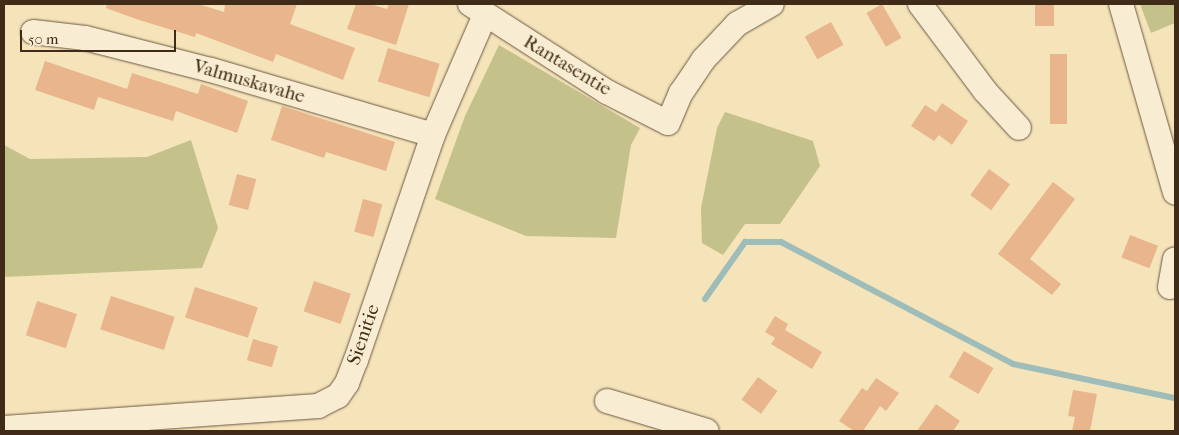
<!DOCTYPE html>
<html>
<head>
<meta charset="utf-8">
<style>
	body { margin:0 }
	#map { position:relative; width:1179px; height:435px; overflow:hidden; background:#f5e3ba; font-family:"IM FELL French Canon",serif }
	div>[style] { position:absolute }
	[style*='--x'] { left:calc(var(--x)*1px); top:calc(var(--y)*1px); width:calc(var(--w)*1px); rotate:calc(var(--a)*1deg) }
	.green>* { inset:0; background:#c4c18a }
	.stream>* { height:6px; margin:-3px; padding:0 3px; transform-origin:3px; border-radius:3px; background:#9fbdb8 }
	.building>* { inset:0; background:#e9b58c; transform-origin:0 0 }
	.roads { filter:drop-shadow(0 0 1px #6d5840) drop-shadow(0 0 1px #6d5840) }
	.minor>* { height:24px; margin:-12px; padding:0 12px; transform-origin:12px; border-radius:12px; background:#f8edd2 }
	span { translate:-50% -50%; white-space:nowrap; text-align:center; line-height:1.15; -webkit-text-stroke:4px #f8edd2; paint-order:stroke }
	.street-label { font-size:19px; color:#402a18 }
	.frame { position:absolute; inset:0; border:5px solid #402a18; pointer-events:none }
	.scale { position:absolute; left:20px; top:30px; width:156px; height:22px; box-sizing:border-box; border:2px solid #402a18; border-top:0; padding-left:6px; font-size:15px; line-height:18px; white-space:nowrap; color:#402a18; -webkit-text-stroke:4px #f8edd2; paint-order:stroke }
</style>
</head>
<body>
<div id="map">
	<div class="green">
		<i style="clip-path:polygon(1140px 4px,1175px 4px,1175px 23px,1151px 33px)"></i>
		<i style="clip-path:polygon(499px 45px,640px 128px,631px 145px,616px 238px,526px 236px,435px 199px,465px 116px)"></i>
		<i style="clip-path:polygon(725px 112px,813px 141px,820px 166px,780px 224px,745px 224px,723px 255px,702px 243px,701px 208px,717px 128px)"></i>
		<i style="clip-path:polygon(191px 140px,218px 228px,202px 268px,4px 277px,4px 145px,30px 159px,147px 157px)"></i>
	</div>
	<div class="stream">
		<i style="--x:705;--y:299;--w:70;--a:-54.9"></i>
		<i style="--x:745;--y:242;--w:36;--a:0"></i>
		<i style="--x:781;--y:242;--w:262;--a:27.7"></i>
		<i style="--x:1013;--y:364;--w:166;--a:11.9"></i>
	</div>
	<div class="building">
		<i style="clip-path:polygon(107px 4px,198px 4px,224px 12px,225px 4px,297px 4px,290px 24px,355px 48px,343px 80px,276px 54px,273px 62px,196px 33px,195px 37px,139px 20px,106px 8px)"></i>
		<i style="clip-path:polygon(356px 4px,370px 4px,387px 9px,389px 4px,409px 4px,396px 45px,347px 29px)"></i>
		<i style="left:882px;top:4px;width:39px;height:18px;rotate:60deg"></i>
		<i style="left:1035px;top:4px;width:19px;height:22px"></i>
		<i style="left:831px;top:22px;width:26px;height:30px;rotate:61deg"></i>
		<i style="left:388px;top:48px;width:54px;height:35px;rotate:17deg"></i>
		<i style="left:1050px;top:54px;width:17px;height:70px"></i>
		<i style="clip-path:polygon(45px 61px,127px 89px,132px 73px,198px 94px,201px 84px,248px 101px,237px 133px,176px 111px,173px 121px,98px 97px,94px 110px,35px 90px)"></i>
		<i style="clip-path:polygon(942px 103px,968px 121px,952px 145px,939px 135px,934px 141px,911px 126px,925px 105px,936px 112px)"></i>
		<i style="clip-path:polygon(282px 106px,395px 142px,386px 171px,326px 152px,324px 158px,271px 140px)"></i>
		<i style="left:989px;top:169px;width:26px;height:32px;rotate:36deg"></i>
		<i style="left:237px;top:174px;width:20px;height:32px;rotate:15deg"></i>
		<i style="clip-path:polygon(1053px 182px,1075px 199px,1030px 259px,1061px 284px,1052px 295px,998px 254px)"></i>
		<i style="left:363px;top:199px;width:20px;height:34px;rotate:15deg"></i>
		<i style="left:1130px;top:235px;width:30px;height:24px;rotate:21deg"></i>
		<i style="left:314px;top:281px;width:39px;height:32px;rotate:19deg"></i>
		<i style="left:195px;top:287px;width:66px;height:32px;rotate:18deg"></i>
		<i style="left:111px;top:296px;width:67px;height:35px;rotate:18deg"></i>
		<i style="left:37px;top:301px;width:42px;height:36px;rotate:18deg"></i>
		<i style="clip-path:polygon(775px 316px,788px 324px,785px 330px,822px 352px,812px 369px,771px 344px,775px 338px,765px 332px)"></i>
		<i style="left:253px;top:339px;width:26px;height:22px;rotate:16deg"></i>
		<i style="left:964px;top:351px;width:34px;height:30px;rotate:30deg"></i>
		<i style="left:758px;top:377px;width:24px;height:28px;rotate:36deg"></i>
		<i style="clip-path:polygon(876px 378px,899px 393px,886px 411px,880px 406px,863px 431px,854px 431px,839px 421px,862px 388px,867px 391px)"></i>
		<i style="clip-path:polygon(1073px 390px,1097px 394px,1090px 431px,1072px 431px,1075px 417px,1068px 416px)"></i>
		<i style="clip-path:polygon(936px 404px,960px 421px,953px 431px,917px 431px)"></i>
	</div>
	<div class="roads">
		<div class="minor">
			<i style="--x:470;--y:4;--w:163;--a:32.7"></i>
			<i style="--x:607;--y:92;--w:68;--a:26.9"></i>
			<i style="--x:668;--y:123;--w:33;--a:-67"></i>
			<i style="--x:681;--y:93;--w:40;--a:-56"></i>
			<i style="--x:703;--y:60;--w:50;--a:-46.6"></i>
			<i style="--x:737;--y:24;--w:40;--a:-29.7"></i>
			<i style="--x:920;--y:4;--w:109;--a:53.2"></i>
			<i style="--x:985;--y:91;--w:50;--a:47.4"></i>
			<i style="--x:1121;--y:4;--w:196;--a:74"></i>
			<i style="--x:33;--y:32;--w:52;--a:6.6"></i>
			<i style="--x:85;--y:38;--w:130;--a:14.3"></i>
			<i style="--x:211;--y:70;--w:231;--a:16.3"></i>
			<i style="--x:1170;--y:287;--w:28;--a:-80"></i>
			<i style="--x:607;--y:401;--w:104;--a:16.7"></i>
			<i style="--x:4;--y:428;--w:315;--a:-4"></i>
			<i style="--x:318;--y:406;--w:22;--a:-27"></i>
			<i style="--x:338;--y:396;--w:16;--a:-55"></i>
			<i style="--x:347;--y:383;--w:25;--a:-69"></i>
			<i style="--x:356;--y:360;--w:238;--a:-71.1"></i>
			<i style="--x:433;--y:135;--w:131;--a:-66.6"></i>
		</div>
	</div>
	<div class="street-label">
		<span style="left:567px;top:66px;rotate:31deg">Rantasentie</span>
		<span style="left:249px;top:82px;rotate:16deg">Valmuskavahe</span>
		<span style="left:364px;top:335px;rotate:-71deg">Sienitie</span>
	</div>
	<div class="frame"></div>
	<div class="scale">50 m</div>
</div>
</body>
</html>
